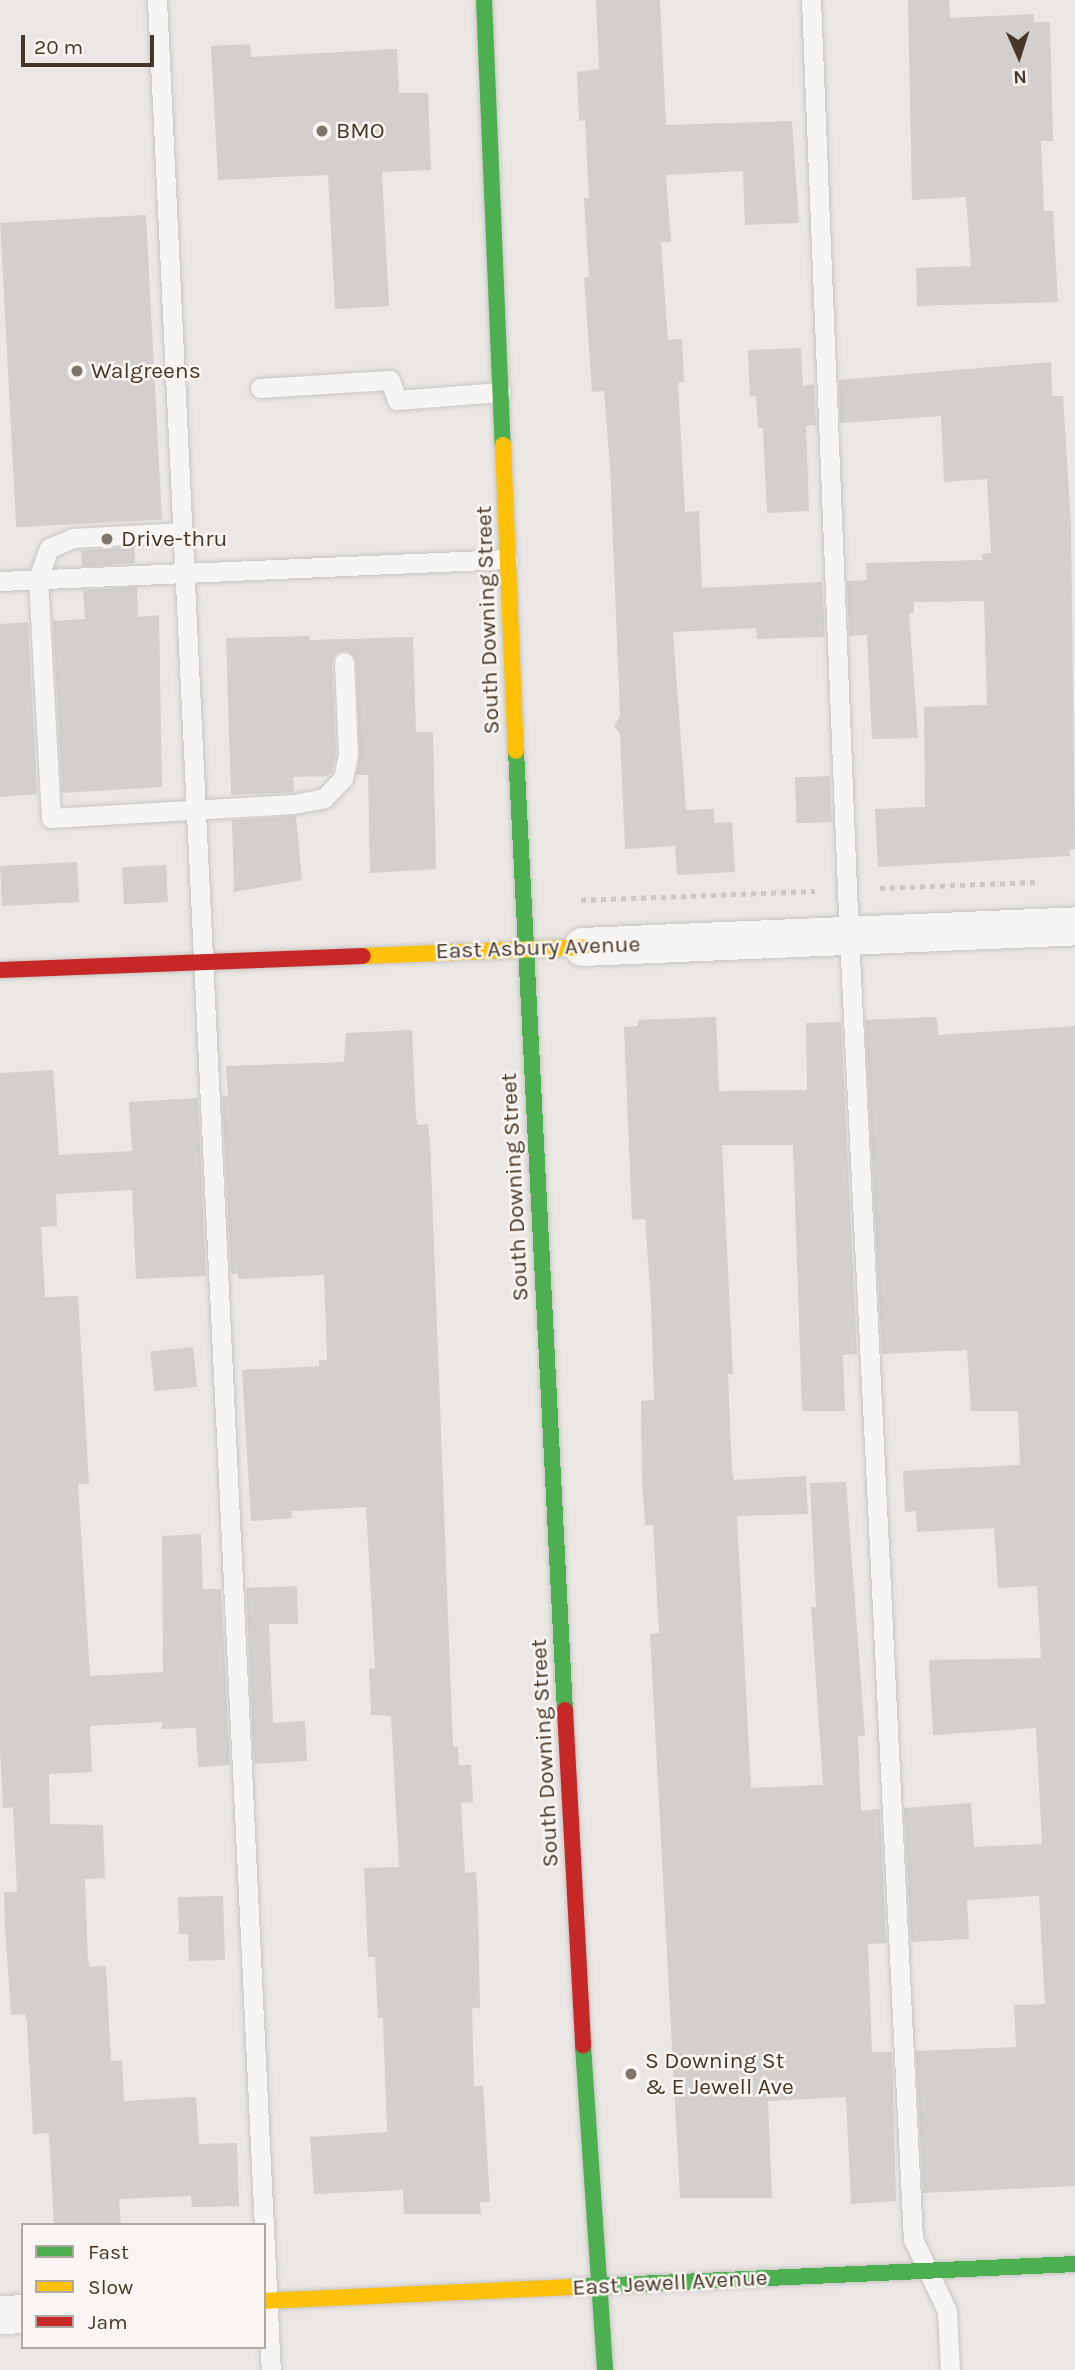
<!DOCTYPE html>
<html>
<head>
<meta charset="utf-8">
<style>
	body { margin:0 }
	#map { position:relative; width:1075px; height:2370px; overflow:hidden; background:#eae7e4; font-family:Karla,sans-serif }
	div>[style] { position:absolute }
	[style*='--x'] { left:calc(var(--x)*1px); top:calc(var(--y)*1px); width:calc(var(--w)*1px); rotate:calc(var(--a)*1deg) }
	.building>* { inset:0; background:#d2cfcc; transform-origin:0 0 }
	.path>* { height:4.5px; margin-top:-2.25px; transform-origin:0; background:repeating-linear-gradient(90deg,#cbc8c4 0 5px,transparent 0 10px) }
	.roads { filter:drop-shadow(0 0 2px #c8c5c2) drop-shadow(0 0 2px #c8c5c2) }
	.lane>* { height:19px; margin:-9.5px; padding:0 9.5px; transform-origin:9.5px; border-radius:9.5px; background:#f6f5f3 }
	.street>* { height:38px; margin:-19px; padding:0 19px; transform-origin:19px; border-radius:19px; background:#f6f5f3 }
	.fast>* { height:16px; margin:-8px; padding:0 8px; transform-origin:8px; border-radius:8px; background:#4caf50 }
	.slow>* { height:16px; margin:-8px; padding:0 8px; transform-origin:8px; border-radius:8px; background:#ffc107 }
	.jam>* { height:16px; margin:-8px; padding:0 8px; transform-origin:8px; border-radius:8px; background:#c62828 }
	.dots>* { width:19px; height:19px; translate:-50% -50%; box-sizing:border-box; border:4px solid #f9f5f2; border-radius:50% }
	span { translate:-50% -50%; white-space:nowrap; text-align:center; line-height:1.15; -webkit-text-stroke:5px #f9f5f2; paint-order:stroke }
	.poi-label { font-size:23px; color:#463728 }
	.left { translate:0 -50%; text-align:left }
	.street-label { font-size:23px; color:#463728 }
	.legend { position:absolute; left:21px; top:2223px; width:245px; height:126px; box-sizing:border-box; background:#f9f5f2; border:2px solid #b1a9a1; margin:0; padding:9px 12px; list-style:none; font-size:21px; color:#463728 }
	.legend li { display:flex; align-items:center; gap:14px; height:35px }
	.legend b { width:35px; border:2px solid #b1a9a1 }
	.north { position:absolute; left:984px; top:21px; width:70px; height:70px; -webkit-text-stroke:5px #f9f5f2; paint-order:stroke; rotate:177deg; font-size:19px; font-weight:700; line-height:28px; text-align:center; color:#463728 }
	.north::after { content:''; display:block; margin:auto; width:24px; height:32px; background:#463728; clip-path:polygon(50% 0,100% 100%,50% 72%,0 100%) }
	.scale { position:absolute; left:21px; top:35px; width:133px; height:32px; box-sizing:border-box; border:4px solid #463728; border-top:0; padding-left:9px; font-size:21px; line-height:24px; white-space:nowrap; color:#463728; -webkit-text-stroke:5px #f9f5f2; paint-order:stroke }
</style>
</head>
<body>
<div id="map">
	<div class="building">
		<i style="clip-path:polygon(596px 0,660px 0,666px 125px,792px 121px,799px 223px,745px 225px,743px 171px,666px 175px,671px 242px,661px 242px,668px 340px,682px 339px,684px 382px,678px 383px,685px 512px,699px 511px,702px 588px,822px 582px,825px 637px,757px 639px,756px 628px,673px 632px,686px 810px,714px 809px,714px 823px,732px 822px,735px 872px,677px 875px,675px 846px,625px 849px,620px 734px,614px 726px,620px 716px,610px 466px,604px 391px,592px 392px,584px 277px,589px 277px,584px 198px,589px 198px,585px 120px,579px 121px,577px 72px,599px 69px)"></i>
		<i style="clip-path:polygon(908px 0,949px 0,950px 18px,1034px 14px,1034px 22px,1050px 22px,1053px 141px,1041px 141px,1044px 211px,1053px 211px,1058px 302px,917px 306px,916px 268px,971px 266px,966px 197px,912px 200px)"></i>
		<i style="clip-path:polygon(250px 44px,251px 57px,397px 49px,399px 93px,428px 93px,431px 170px,382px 172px,389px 306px,335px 309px,328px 175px,218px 180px,211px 46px)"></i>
		<i style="left:146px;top:215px;width:305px;height:146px;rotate:87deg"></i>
		<i style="clip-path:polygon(801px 348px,803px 386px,814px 384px,816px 425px,806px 426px,809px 511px,767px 513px,763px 428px,758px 428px,756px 396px,750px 397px,748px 350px)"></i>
		<i style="clip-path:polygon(1051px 362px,1052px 396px,1063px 396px,1071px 524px,1075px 849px,1070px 850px,1070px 856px,878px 867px,875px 809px,925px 807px,924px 707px,987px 705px,984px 601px,914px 602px,914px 613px,909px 613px,918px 738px,872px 739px,867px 635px,849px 636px,847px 581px,867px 580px,866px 563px,982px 560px,982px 554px,991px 553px,987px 479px,944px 482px,941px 416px,840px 423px,839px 380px)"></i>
		<i style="left:134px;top:547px;width:16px;height:53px;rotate:86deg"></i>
		<i style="clip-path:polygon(137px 587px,138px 617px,159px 615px,162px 787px,62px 793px,53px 621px,85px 619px,83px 590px)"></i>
		<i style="clip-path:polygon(28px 622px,37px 794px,0 797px,0 624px)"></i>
		<i style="clip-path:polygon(309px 636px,309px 640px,413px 637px,416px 732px,433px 732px,436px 869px,370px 873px,368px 775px,356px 775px,360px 754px,356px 661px,349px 651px,337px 652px,332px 662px,336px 753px,332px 772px,328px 776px,293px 777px,294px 792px,231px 795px,226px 638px)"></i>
		<i style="left:830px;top:776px;width:46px;height:35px;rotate:88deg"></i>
		<i style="clip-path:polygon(296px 816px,302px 880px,234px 892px,232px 820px)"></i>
		<i style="left:77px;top:862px;width:40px;height:77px;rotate:87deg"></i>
		<i style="left:166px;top:865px;width:37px;height:44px;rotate:87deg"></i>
		<i style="clip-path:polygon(716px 1017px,719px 1091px,807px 1090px,806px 1023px,841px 1022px,857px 1354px,843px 1355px,845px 1411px,802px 1411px,793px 1145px,722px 1145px,733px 1374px,728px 1374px,732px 1471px,734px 1480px,806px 1476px,808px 1514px,737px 1516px,751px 1788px,823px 1785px,811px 1607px,816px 1607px,810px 1483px,846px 1482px,865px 1736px,858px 1736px,861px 1811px,880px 1809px,886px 1943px,868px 1944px,872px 2052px,892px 2052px,896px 2201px,851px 2204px,846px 2097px,768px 2101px,772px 2198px,680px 2198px,650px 1634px,659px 1633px,653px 1525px,645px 1525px,642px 1479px,641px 1401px,654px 1400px,651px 1302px,645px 1219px,632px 1220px,624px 1027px,638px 1026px,638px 1020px)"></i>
		<i style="clip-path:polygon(933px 1017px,937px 1018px,938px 1035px,1075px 1026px,1075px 2186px,923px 2193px,916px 2051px,1016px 2047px,1014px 2005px,1045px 2004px,1039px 1896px,967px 1900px,969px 1939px,911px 1942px,904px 1808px,971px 1803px,974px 1847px,1042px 1844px,1036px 1728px,933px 1735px,929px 1660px,1041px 1658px,1037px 1586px,998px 1588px,994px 1528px,917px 1532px,916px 1511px,905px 1512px,903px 1471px,1020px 1465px,1018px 1411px,971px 1411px,967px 1350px,882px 1354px,865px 1020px)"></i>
		<i style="clip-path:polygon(412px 1030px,416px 1117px,418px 1125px,428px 1124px,430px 1141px,453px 1747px,458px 1746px,459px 1765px,471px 1765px,473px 1802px,461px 1803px,465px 1873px,476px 1872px,478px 1907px,480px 2008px,472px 2008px,474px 2086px,483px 2086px,490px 2202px,480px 2202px,481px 2214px,404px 2214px,403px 2190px,314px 2194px,310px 2137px,387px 2132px,383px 2018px,378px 2018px,375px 1957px,368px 1957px,364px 1868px,399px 1867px,391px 1716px,371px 1715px,369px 1669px,375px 1668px,366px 1507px,291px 1511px,292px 1518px,251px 1521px,242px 1370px,319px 1366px,319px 1360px,327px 1360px,324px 1275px,238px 1279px,238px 1274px,231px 1274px,222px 1097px,228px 1096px,226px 1066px,344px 1062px,346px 1033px)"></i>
		<i style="clip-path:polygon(53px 1070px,59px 1155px,132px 1151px,129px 1102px,198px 1098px,206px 1276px,136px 1279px,132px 1190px,56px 1194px,57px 1226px,41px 1227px,45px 1297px,78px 1296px,89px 1484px,78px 1484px,90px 1676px,163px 1672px,162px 1536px,201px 1534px,203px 1589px,221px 1589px,230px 1765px,198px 1767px,196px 1728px,162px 1729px,162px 1722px,90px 1726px,92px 1772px,49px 1774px,50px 1824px,103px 1825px,105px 1878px,85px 1879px,88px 1959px,90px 1967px,106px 1966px,111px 2061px,122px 2060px,124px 2101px,196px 2097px,199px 2144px,237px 2143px,239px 2206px,192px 2207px,191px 2196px,119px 2199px,121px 2225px,54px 2225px,49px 2133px,33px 2134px,27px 2022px,25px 2014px,11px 2015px,5px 1927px,4px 1892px,17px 1892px,13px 1807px,3px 1808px,0 1749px,0 1073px)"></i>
		<i style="left:193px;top:1347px;width:40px;height:43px;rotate:84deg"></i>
		<i style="clip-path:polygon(297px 1586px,298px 1624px,269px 1624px,273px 1723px,305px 1721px,307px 1761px,254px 1764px,246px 1588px)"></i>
		<i style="clip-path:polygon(223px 1896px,225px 1960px,189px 1961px,188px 1934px,179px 1934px,178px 1897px)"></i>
	</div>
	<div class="path">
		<i style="--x:880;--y:888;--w:155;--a:-2.2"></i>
		<i style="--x:581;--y:900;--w:234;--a:-2.2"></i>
	</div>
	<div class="roads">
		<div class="lane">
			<i style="--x:157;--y:0;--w:2373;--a:87.25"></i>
			<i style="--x:811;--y:0;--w:937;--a:87.68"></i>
			<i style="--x:849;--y:936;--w:1305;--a:87.19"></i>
			<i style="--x:913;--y:2239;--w:80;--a:64.7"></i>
			<i style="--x:947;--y:2311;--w:59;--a:87.1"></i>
			<i style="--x:260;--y:388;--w:130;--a:-3.5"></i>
			<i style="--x:390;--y:380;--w:21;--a:71"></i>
			<i style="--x:397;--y:400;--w:104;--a:-4.4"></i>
			<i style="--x:183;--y:532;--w:110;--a:176.9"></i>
			<i style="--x:73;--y:538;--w:26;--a:157"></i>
			<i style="--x:49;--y:548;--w:33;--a:110"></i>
			<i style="--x:38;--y:579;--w:239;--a:86.9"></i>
			<i style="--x:51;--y:818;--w:243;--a:-3.3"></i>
			<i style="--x:294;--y:804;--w:31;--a:-11"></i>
			<i style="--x:324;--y:798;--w:28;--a:-46"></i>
			<i style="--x:343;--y:778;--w:25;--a:-78"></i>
			<i style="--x:348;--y:754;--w:92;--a:-92.5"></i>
			<i style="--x:0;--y:581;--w:508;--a:-2.48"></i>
		</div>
		<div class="street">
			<i style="--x:583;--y:947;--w:492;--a:-2.4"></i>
			<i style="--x:0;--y:2315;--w:23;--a:-2"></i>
		</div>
		<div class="fast">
			<i style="--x:484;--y:0;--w:445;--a:87.6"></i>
			<i style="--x:516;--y:751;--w:960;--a:87.08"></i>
			<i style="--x:583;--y:2046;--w:325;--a:86.1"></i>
			<i style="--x:571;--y:2287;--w:505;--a:-2.61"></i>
		</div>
		<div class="slow">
			<i style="--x:503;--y:445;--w:306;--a:87.6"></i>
			<i style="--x:363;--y:956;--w:220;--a:-2.3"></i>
			<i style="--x:264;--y:2301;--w:307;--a:-2.6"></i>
		</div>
		<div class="jam">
			<i style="--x:0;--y:970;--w:363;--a:-2.2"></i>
			<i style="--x:565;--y:1710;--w:336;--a:86.9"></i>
		</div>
	</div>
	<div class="dots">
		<i style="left:322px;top:131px;background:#7f756a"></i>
		<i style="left:77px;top:371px;background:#7f756a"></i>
		<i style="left:107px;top:539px;background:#7f756a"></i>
		<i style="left:631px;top:2074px;background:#7f756a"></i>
	</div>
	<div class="poi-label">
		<span class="left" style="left:336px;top:131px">BMO</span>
		<span class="left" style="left:91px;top:371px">Walgreens</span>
		<span class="left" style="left:121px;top:539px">Drive-thru</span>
		<span class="left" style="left:645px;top:2074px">S Downing St<br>&amp; E Jewell Ave</span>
	</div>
	<div class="street-label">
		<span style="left:488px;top:620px;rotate:-92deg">South Downing Street</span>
		<span style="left:538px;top:948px;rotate:-2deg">East Asbury Avenue</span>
		<span style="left:515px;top:1187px;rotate:-93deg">South Downing Street</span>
		<span style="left:545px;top:1753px;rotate:-93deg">South Downing Street</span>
		<span style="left:670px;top:2283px;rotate:-3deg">East Jewell Avenue</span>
	</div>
	<ul class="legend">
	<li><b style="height:9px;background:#4caf50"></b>Fast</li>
	<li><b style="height:9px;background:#ffc107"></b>Slow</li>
	<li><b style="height:9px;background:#c62828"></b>Jam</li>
	</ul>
	<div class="north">N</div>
	<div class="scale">20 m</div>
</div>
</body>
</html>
